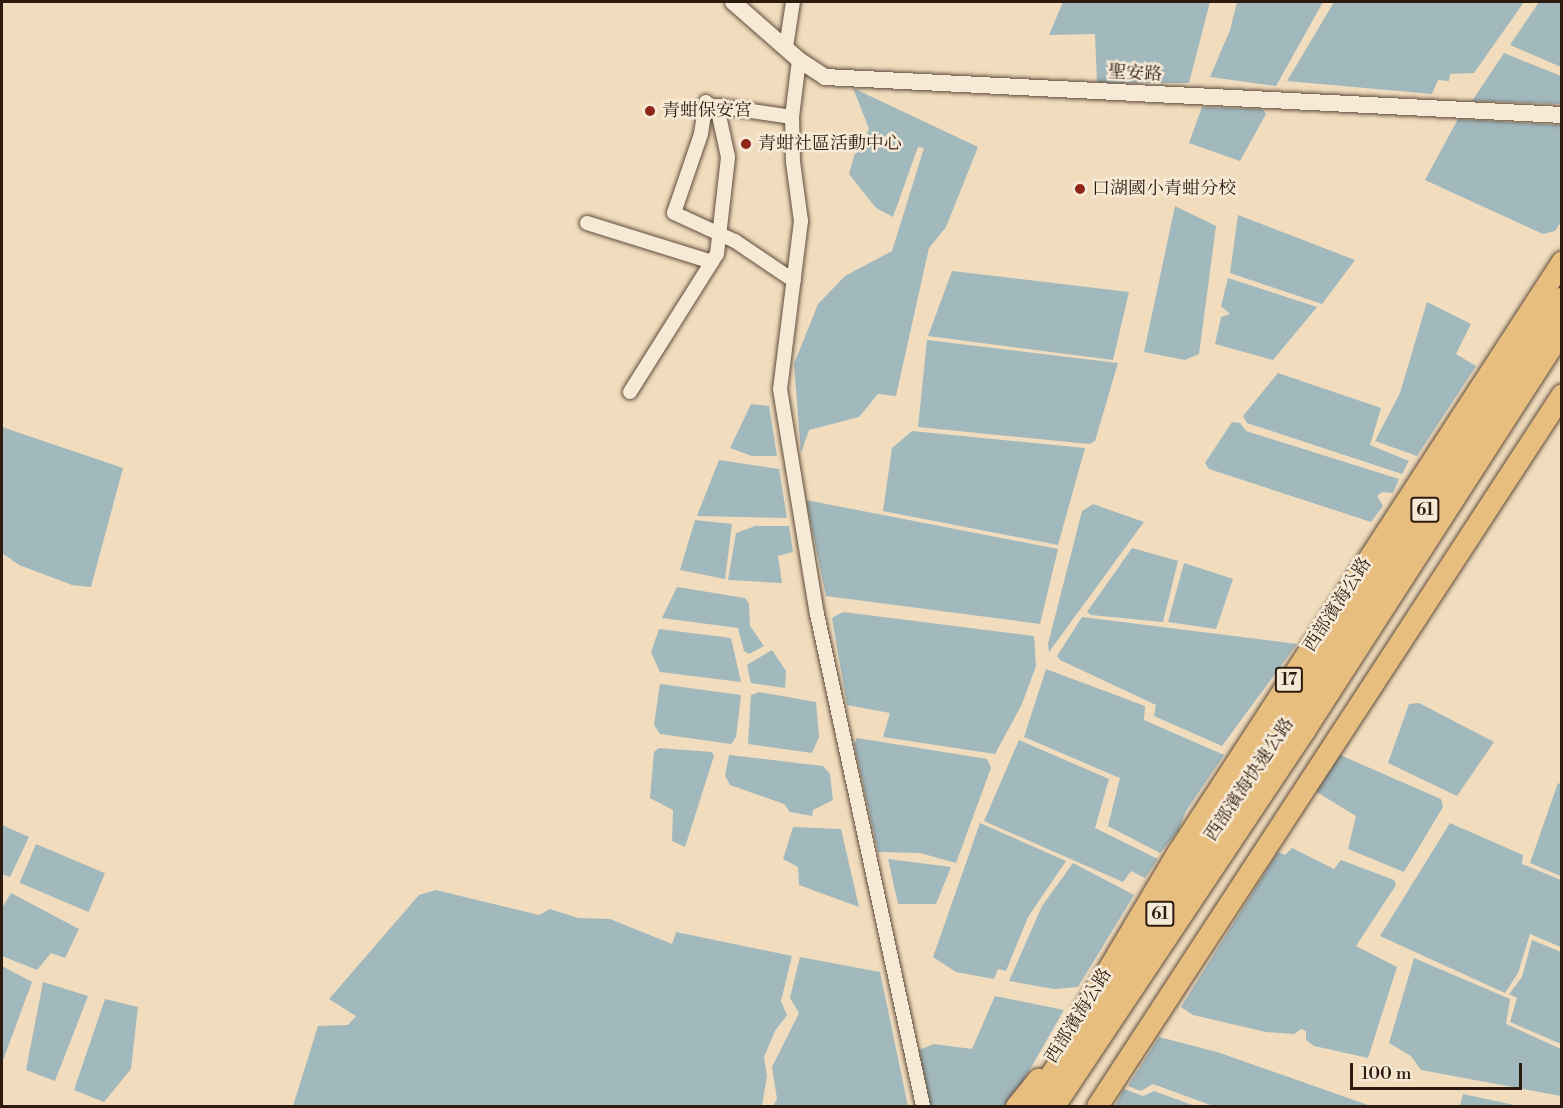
<!DOCTYPE html>
<html>
<head>
<meta charset="utf-8">
<style>
	body { margin:0 }
	#map { position:relative; width:1563px; height:1108px; overflow:hidden; background:#f1ddbe; font-family:"Libre Bodoni","Noto Serif TC",serif }
	div>[style] { position:absolute }
	[style*='--x'] { left:calc(var(--x)*1px); top:calc(var(--y)*1px); width:calc(var(--w)*1px); rotate:calc(var(--a)*1deg) }
	.water>* { inset:0; background:#a1b8bd; transform-origin:0 0 }
	.roads { filter:drop-shadow(0 0 2px #5f4c3b) drop-shadow(0 0 2px #5f4c3b) }
	.minor>* { height:14px; margin:-7px; padding:0 7px; transform-origin:7px; border-radius:7px; background:#f6e9d5 }
	.tertiary>* { height:16px; margin:-8px; padding:0 8px; transform-origin:8px; border-radius:8px; background:#f6e9d5 }
	.primary>* { height:21px; margin:-10.5px; padding:0 10.5px; transform-origin:10.5px; border-radius:10.5px; background:#e8be7f }
	.trunk>* { height:22px; margin:-11px; padding:0 11px; transform-origin:11px; border-radius:11px; background:#e8be7f }
	.dots>* { width:16px; height:16px; translate:-50% -50%; box-sizing:border-box; border:3px solid #f6e9d5; border-radius:50% }
	span { translate:-50% -50%; white-space:nowrap; text-align:center; line-height:1.15; -webkit-text-stroke:5px #f6e9d5; paint-order:stroke }
	.shield-label span { padding:2px 4px; background:#f6e9d5; border:2px solid; border-radius:4px; -webkit-text-stroke-width:0 }
	.shield-label { font-size:16px; color:#2e1b0f; font-weight:700 }
	.street-label { font-size:18px; color:#2e1b0f }
	.poi-label { font-size:18px; color:#2e1b0f }
	.left { translate:0 -50%; text-align:left }
	.frame { position:absolute; inset:0; border:3px solid #2e1b0f; pointer-events:none }
	.scale { position:absolute; left:1350px; top:1063px; width:172px; height:27px; box-sizing:border-box; border:3px solid #2e1b0f; border-top:0; padding-left:8px; font-size:18px; line-height:21px; white-space:nowrap; color:#2e1b0f; -webkit-text-stroke:4px #f6e9d5; paint-order:stroke }
</style>
</head>
<body>
<div id="map">
	<div class="water">
		<i style="clip-path:polygon(1063px 2px,1210px 2px,1189px 83px,1097px 83px,1095px 34px,1049px 35px)"></i>
		<i style="clip-path:polygon(1237px 2px,1323px 2px,1276px 86px,1210px 77px,1230px 30px)"></i>
		<i style="clip-path:polygon(1334px 2px,1524px 2px,1474px 73px,1450px 74px,1449px 81px,1438px 80px,1432px 94px,1287px 81px)"></i>
		<i style="clip-path:polygon(1539px 2px,1561px 2px,1561px 67px,1510px 45px)"></i>
		<i style="clip-path:polygon(1504px 53px,1561px 76px,1561px 104px,1472px 101px)"></i>
		<i style="clip-path:polygon(853px 88px,978px 147px,946px 227px,929px 248px,896px 396px,878px 394px,859px 417px,809px 430px,801px 453px,794px 364px,818px 304px,845px 276px,892px 251px,924px 148px,918px 147px,893px 217px,876px 208px,849px 174px,855px 153px,851px 145px,862px 142px,869px 129px)"></i>
		<i style="clip-path:polygon(1202px 107px,1262px 109px,1266px 114px,1240px 161px,1189px 143px)"></i>
		<i style="clip-path:polygon(1458px 119px,1561px 125px,1561px 222px,1555px 231px,1543px 234px,1425px 180px)"></i>
		<i style="clip-path:polygon(1175px 206px,1216px 226px,1199px 354px,1185px 360px,1144px 352px)"></i>
		<i style="clip-path:polygon(1238px 215px,1355px 260px,1322px 304px,1230px 273px)"></i>
		<i style="clip-path:polygon(952px 271px,1129px 292px,1113px 360px,928px 336px)"></i>
		<i style="clip-path:polygon(1228px 278px,1317px 307px,1273px 360px,1215px 344px,1221px 317px,1230px 314px,1221px 306px)"></i>
		<i style="clip-path:polygon(1427px 302px,1471px 324px,1456px 354px,1476px 366px,1417px 456px,1375px 441px,1400px 393px)"></i>
		<i style="clip-path:polygon(927px 340px,1118px 363px,1095px 441px,1089px 444px,918px 427px)"></i>
		<i style="clip-path:polygon(1278px 373px,1381px 408px,1370px 445px,1409px 461px,1402px 474px,1247px 423px,1243px 416px)"></i>
		<i style="clip-path:polygon(751px 404px,769px 406px,777px 456px,752px 456px,730px 448px)"></i>
		<i style="clip-path:polygon(1232px 422px,1240px 423px,1246px 431px,1399px 479px,1393px 493px,1382px 492px,1377px 496px,1383px 506px,1371px 522px,1209px 469px,1205px 463px)"></i>
		<i style="clip-path:polygon(2px 427px,123px 468px,91px 587px,72px 585px,19px 565px,2px 553px)"></i>
		<i style="clip-path:polygon(912px 431px,1085px 448px,1058px 545px,883px 511px,892px 448px)"></i>
		<i style="clip-path:polygon(719px 460px,779px 469px,787px 518px,697px 516px)"></i>
		<i style="clip-path:polygon(806px 500px,1058px 549px,1040px 624px,826px 596px)"></i>
		<i style="clip-path:polygon(1093px 504px,1144px 522px,1049px 652px,1048px 644px,1082px 511px)"></i>
		<i style="clip-path:polygon(695px 520px,732px 524px,725px 579px,680px 570px)"></i>
		<i style="clip-path:polygon(755px 526px,789px 526px,793px 552px,778px 556px,782px 583px,728px 580px,736px 533px)"></i>
		<i style="clip-path:polygon(1132px 548px,1178px 561px,1163px 622px,1091px 615px,1087px 612px)"></i>
		<i style="clip-path:polygon(1184px 563px,1233px 579px,1216px 629px,1168px 622px)"></i>
		<i style="clip-path:polygon(677px 587px,745px 598px,749px 604px,750px 626px,764px 646px,749px 654px,744px 651px,738px 628px,662px 618px)"></i>
		<i style="clip-path:polygon(843px 612px,1034px 636px,1036px 666px,1022px 704px,995px 754px,883px 737px,890px 713px,847px 705px,832px 618px)"></i>
		<i style="clip-path:polygon(1082px 617px,1297px 644px,1222px 746px,1154px 716px,1156px 705px,1060px 660px,1057px 656px)"></i>
		<i style="clip-path:polygon(659px 629px,731px 638px,741px 682px,660px 672px,651px 652px)"></i>
		<i style="clip-path:polygon(772px 650px,786px 671px,785px 688px,751px 683px,747px 665px)"></i>
		<i style="clip-path:polygon(1046px 669px,1145px 706px,1144px 720px,1224px 755px,1186px 811px,1178px 831px,1160px 853px,1108px 826px,1120px 778px,1024px 737px)"></i>
		<i style="clip-path:polygon(660px 684px,741px 695px,736px 737px,731px 744px,660px 734px,654px 725px)"></i>
		<i style="clip-path:polygon(759px 692px,816px 702px,819px 737px,812px 753px,748px 744px,751px 695px)"></i>
		<i style="clip-path:polygon(1419px 703px,1494px 742px,1457px 796px,1388px 763px,1409px 704px)"></i>
		<i style="clip-path:polygon(857px 738px,987px 759px,991px 768px,956px 863px,920px 853px,878px 852px,854px 744px)"></i>
		<i style="clip-path:polygon(1019px 740px,1109px 779px,1095px 828px,1158px 859px,1145px 878px,1131px 871px,1123px 882px,984px 821px)"></i>
		<i style="clip-path:polygon(659px 748px,712px 752px,714px 756px,685px 847px,672px 841px,673px 810px,650px 798px,654px 752px)"></i>
		<i style="clip-path:polygon(729px 755px,823px 766px,830px 774px,833px 800px,813px 810px,812px 816px,790px 812px,784px 804px,730px 785px,725px 776px)"></i>
		<i style="clip-path:polygon(1340px 755px,1441px 799px,1443px 807px,1404px 872px,1348px 849px,1356px 816px,1315px 791px)"></i>
		<i style="clip-path:polygon(1558px 783px,1562px 785px,1561px 876px,1530px 863px)"></i>
		<i style="clip-path:polygon(980px 823px,1066px 861px,1028px 917px,1006px 971px,998px 969px,994px 979px,956px 972px,933px 957px)"></i>
		<i style="clip-path:polygon(1450px 823px,1523px 855px,1522px 864px,1561px 880px,1561px 947px,1530px 934px,1518px 973px,1505px 993px,1380px 936px)"></i>
		<i style="clip-path:polygon(2px 825px,29px 837px,10px 877px,2px 874px)"></i>
		<i style="clip-path:polygon(793px 827px,841px 829px,859px 907px,799px 885px,798px 867px,783px 859px)"></i>
		<i style="left:36px;top:844px;width:75px;height:42px;rotate:23deg"></i>
		<i style="clip-path:polygon(1292px 848px,1334px 869px,1341px 860px,1394px 880px,1396px 885px,1356px 946px,1397px 967px,1368px 1058px,1314px 1046px,1306px 1040px,1306px 1031px,1301px 1029px,1294px 1034px,1266px 1032px,1193px 1015px,1181px 1007px,1278px 852px,1285px 855px)"></i>
		<i style="clip-path:polygon(888px 859px,951px 867px,936px 904px,898px 904px)"></i>
		<i style="clip-path:polygon(1073px 863px,1134px 895px,1078px 987px,1054px 989px,1009px 981px,1042px 906px)"></i>
		<i style="clip-path:polygon(436px 890px,539px 915px,550px 909px,578px 918px,610px 919px,672px 944px,676px 932px,792px 956px,781px 1001px,787px 1015px,775px 1031px,764px 1057px,767px 1076px,762px 1106px,293px 1106px,318px 1026px,348px 1025px,356px 1016px,329px 999px,419px 895px)"></i>
		<i style="clip-path:polygon(11px 893px,79px 929px,65px 958px,51px 953px,37px 970px,2px 956px,2px 908px)"></i>
		<i style="clip-path:polygon(1532px 940px,1561px 952px,1561px 1044px,1510px 1022px,1517px 998px,1509px 994px,1522px 977px)"></i>
		<i style="clip-path:polygon(800px 957px,880px 972px,908px 1106px,773px 1106px,777px 1099px,772px 1067px,799px 1013px,790px 998px)"></i>
		<i style="clip-path:polygon(1414px 958px,1510px 999px,1506px 1024px,1561px 1049px,1561px 1096px,1421px 1070px,1411px 1056px,1389px 1043px)"></i>
		<i style="clip-path:polygon(2px 966px,32px 982px,2px 1063px)"></i>
		<i style="clip-path:polygon(43px 982px,88px 996px,55px 1081px,26px 1070px)"></i>
		<i style="clip-path:polygon(995px 996px,1064px 1010px,1009px 1106px,930px 1106px,919px 1050px,934px 1044px,972px 1049px)"></i>
		<i style="clip-path:polygon(105px 999px,138px 1007px,131px 1069px,104px 1102px,74px 1090px)"></i>
		<i style="clip-path:polygon(1159px 1037px,1217px 1052px,1371px 1106px,1213px 1106px,1153px 1084px,1141px 1091px,1128px 1086px)"></i>
		<i style="clip-path:polygon(1124px 1089px,1143px 1096px,1154px 1091px,1195px 1106px,1115px 1106px)"></i>
		<i style="clip-path:polygon(1463px 1094px,1519px 1106px,1460px 1106px)"></i>
	</div>
	<div class="roads">
		<div class="minor">
			<i style="--x:786;--y:47;--w:46;--a:-81.2"></i>
			<i style="--x:799;--y:60;--w:57;--a:97"></i>
			<i style="--x:792;--y:117;--w:45;--a:88.7"></i>
			<i style="--x:793;--y:162;--w:60;--a:82.3"></i>
			<i style="--x:801;--y:221;--w:169;--a:97.1"></i>
			<i style="--x:780;--y:389;--w:228;--a:80.7"></i>
			<i style="--x:817;--y:614;--w:503;--a:77.84"></i>
			<i style="--x:706;--y:102;--w:32;--a:99"></i>
			<i style="--x:701;--y:134;--w:83;--a:108.9"></i>
			<i style="--x:674;--y:213;--w:67;--a:24.7"></i>
			<i style="--x:735;--y:241;--w:71;--a:34.1"></i>
			<i style="--x:587;--y:223;--w:131;--a:17.3"></i>
			<i style="--x:630;--y:392;--w:163;--a:-57.8"></i>
			<i style="--x:717;--y:254;--w:98;--a:-83.5"></i>
			<i style="--x:728;--y:157;--w:52;--a:-102.2"></i>
			<i style="--x:717;--y:106;--w:76;--a:8.3"></i>
		</div>
		<div class="tertiary">
			<i style="--x:733;--y:2;--w:88;--a:41.3"></i>
			<i style="--x:799;--y:60;--w:31;--a:33"></i>
			<i style="--x:825;--y:77;--w:738;--a:2.95"></i>
		</div>
		<div class="primary">
			<i style="--x:1083;--y:1011;--w:184;--a:-59.3"></i>
			<i style="--x:1177;--y:853;--w:706;--a:-56.96"></i>
			<i style="--x:1016;--y:1106;--w:35;--a:-51"></i>
			<i style="--x:1097;--y:1106;--w:850;--a:-56.85"></i>
		</div>
		<div class="trunk">
			<i style="--x:1031;--y:1106;--w:463;--a:-56.2"></i>
			<i style="--x:1289;--y:721;--w:503;--a:-57.1"></i>
			<i style="--x:1054;--y:1106;--w:451;--a:-56.3"></i>
			<i style="--x:1304;--y:731;--w:476;--a:-57.2"></i>
		</div>
	</div>
	<div class="dots">
		<i style="left:650px;top:111px;background:#8f2418"></i>
		<i style="left:746px;top:144px;background:#8f2418"></i>
		<i style="left:1080px;top:189px;background:#8f2418"></i>
	</div>
	<div class="shield-label">
		<span style="left:1425px;top:510px">61</span>
		<span style="left:1289px;top:680px">17</span>
		<span style="left:1160px;top:914px">61</span>
	</div>
	<div class="street-label">
		<span style="left:1135px;top:74px;rotate:3deg">聖安路</span>
		<span style="left:1338px;top:605px;rotate:-57deg">西部濱海公路</span>
		<span style="left:1250px;top:780px;rotate:-56deg">西部濱海快速公路</span>
		<span style="left:1079px;top:1016px;rotate:-58deg">西部濱海公路</span>
	</div>
	<div class="poi-label">
		<span class="left" style="left:662px;top:111px">青蚶保安宮</span>
		<span class="left" style="left:758px;top:144px">青蚶社區活動中心</span>
		<span class="left" style="left:1092px;top:189px">口湖國小青蚶分校</span>
	</div>
	<div class="frame"></div>
	<div class="scale">100 m</div>
</div>
</body>
</html>
